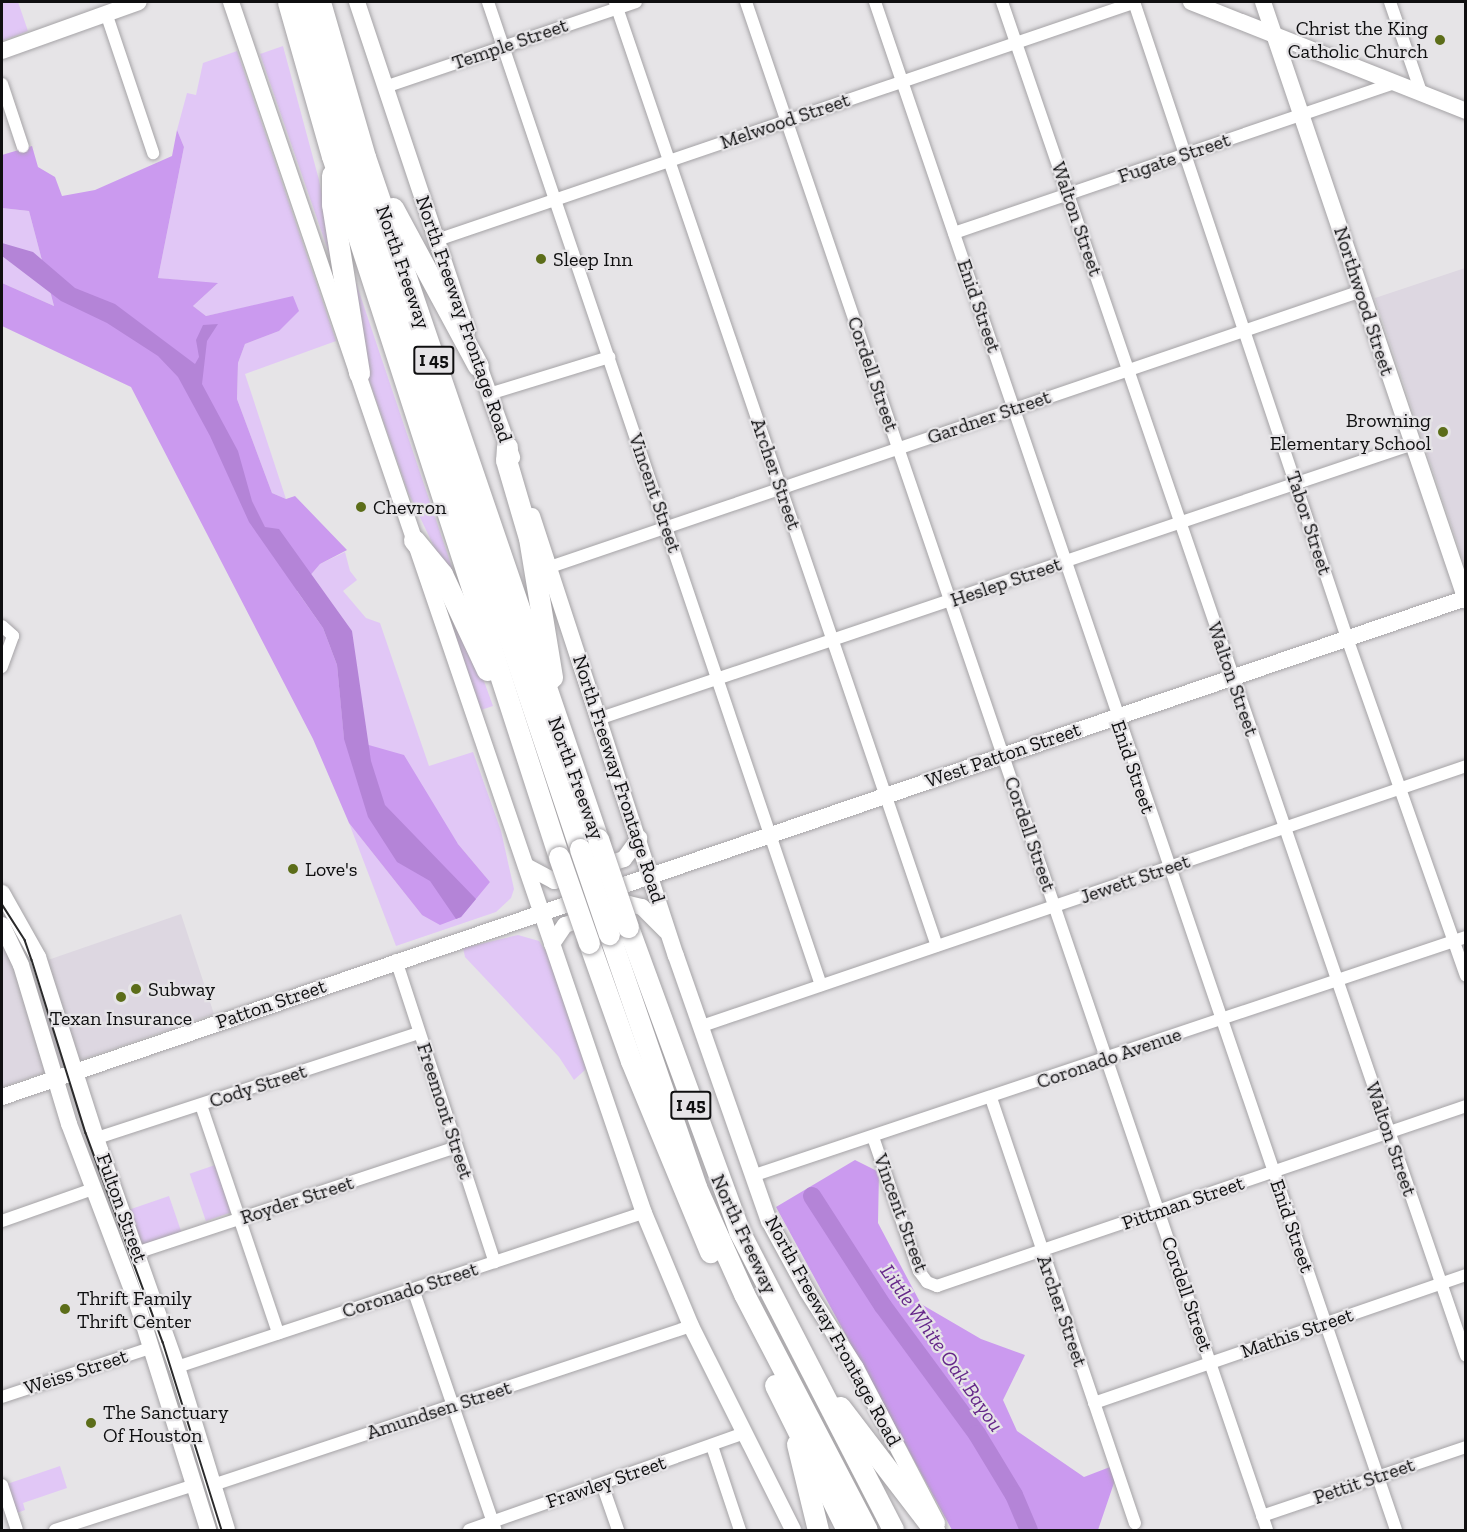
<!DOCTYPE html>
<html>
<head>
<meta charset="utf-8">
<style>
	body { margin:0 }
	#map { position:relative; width:1467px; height:1532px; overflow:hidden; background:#e6e4e7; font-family:"Zilla Slab",serif }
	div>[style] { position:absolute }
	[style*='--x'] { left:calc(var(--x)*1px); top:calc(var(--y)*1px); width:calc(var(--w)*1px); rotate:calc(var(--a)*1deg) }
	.built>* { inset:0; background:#ddd7e1 }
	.green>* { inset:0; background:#e1c7f6; transform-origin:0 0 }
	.forest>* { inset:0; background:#cb9aef }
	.water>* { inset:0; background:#b484d7 }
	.river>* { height:18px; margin:-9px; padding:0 9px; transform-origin:9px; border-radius:9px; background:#b484d7 }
	.roads { filter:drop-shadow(0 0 2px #a5a3a6) drop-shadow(0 0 2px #a5a3a6) }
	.street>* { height:12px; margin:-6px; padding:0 6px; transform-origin:6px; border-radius:6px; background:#fff }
	.secondary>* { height:16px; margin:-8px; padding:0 8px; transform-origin:8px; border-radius:8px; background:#fff }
	.highway>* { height:21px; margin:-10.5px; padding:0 10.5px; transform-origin:10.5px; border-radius:10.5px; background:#fff }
	.tram>* { height:1.5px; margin:-0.75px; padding:0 0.75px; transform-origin:0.75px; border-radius:0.75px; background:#2a2a2b }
	.bridges { filter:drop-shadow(0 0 2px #a5a3a6) drop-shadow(0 0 2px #a5a3a6) }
	.highway-bridge>* { height:21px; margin:-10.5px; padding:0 10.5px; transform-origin:10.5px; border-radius:10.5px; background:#fff }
	.dots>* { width:16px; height:16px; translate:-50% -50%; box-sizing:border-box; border:3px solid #e6e4e7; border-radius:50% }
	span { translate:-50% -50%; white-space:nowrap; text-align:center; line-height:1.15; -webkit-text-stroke:4.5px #e6e4e7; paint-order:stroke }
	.shield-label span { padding:2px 4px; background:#e6e4e7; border:2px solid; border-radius:4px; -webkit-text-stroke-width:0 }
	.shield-label { font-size:18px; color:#0f0f10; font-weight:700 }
	.poi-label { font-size:20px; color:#0f0f10 }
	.right { translate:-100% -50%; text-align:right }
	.left { translate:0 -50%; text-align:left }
	.street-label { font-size:20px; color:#0f0f10 }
	.water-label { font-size:21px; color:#652789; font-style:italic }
	.frame { position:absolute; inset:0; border:3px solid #0f0f10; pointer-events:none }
</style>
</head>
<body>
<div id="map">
	<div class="built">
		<i style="clip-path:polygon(1465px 268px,1466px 268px,1465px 566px,1375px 298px)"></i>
		<i style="clip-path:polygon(181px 914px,214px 1014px,2px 1087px,2px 930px,19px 970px)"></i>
	</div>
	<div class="green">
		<i style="clip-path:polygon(2px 2px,18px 2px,28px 31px,2px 41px)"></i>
		<i style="clip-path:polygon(283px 46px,319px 180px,340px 285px,260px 54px)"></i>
		<i style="clip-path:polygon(237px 51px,336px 341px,245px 374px,286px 499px,272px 493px,237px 399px,238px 363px,245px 344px,279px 331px,293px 297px,206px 316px,193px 306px,217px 284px,158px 278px,184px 147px,177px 130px,187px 93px,196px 95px,203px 63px)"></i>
		<i style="clip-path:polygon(2px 208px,29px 211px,54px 306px,2px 283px)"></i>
		<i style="clip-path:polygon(351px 268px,461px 594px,456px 593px,408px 492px,367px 374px)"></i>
		<i style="clip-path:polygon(345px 552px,350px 571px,357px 580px,343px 591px,366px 618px,380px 623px,429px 766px,473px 752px,501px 831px,514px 889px,511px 898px,496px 912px,396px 946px,349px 823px,422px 915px,490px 882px,458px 844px,344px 739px,297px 591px,320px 564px)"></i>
		<i style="clip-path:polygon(442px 597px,481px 673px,493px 706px,481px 710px)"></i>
		<i style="clip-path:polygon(518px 935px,539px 941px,547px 953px,586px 1069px,574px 1080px,559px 1057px,465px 957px,463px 948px)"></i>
		<i style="left:218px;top:1164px;width:50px;height:30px;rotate:71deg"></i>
		<i style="left:169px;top:1196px;width:39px;height:43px;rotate:71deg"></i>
		<i style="clip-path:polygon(60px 1466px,67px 1488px,23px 1503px,25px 1510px,17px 1513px,7px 1484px)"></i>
	</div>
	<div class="forest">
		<i style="clip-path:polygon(177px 130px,184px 147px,158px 278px,218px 283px,193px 306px,206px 316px,293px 296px,299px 311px,279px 331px,245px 344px,238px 363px,237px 399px,272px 493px,286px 499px,295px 496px,347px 550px,320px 564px,297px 591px,323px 628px,337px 665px,344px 738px,404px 755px,458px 844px,490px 882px,461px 917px,440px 925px,422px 915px,349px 823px,313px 739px,131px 387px,2px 326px,2px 283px,54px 306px,29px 211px,2px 208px,2px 155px,32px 146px,38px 167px,55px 177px,62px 196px,95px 190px,172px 156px)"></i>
		<i style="clip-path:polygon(855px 1160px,879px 1172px,878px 1223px,921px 1304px,981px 1339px,1025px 1355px,1003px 1400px,1017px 1431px,1084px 1477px,1110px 1467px,1115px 1480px,1098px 1530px,952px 1530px,776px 1207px)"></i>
	</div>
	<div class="water">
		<i style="clip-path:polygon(2px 243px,33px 252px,75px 288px,115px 304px,195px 364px,199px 357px,196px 340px,203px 325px,218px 324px,207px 341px,202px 384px,238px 451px,252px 501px,265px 527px,279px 529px,352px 631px,371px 761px,385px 805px,476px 899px,461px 917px,456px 919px,430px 881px,397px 862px,368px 817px,344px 739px,337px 665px,323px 628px,249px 522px,210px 436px,178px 377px,158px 356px,107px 323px,61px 301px,2px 256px)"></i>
	</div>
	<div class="river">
		<i style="--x:812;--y:1196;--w:131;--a:57.2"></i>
		<i style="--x:883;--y:1306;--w:159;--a:53.7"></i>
		<i style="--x:977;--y:1434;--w:71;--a:58.8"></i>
		<i style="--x:1014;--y:1495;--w:38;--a:67"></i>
	</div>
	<div class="roads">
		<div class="street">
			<i style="--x:488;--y:2;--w:1038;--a:71.29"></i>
			<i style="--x:615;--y:2;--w:997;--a:71.17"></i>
			<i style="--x:746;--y:2;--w:1614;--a:71.17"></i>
			<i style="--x:875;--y:2;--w:1614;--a:71.17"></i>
			<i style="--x:1002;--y:2;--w:1431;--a:71.08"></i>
			<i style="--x:1134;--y:2;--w:671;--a:71.48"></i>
			<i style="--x:1347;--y:638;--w:358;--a:70.6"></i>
			<i style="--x:1390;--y:2;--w:95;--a:71"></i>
			<i style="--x:106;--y:13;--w:148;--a:71.4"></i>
			<i style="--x:2;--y:84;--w:66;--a:71.6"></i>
			<i style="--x:385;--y:87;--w:265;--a:-18.7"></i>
			<i style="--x:954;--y:233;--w:465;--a:-18.8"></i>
			<i style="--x:437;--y:240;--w:735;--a:-18.8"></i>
			<i style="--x:489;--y:394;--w:126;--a:-17.1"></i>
			<i style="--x:550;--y:567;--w:857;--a:-18.79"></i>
			<i style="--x:2;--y:626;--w:15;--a:42"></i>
			<i style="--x:13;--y:636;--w:33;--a:110"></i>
			<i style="--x:598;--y:719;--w:860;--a:-18.65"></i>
			<i style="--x:396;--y:960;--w:318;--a:71.9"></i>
			<i style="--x:702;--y:1026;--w:807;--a:-18.79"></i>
			<i style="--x:991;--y:1098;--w:449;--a:71.3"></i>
			<i style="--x:201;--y:1105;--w:241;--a:71.3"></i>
			<i style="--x:873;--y:1137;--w:142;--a:71.1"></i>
			<i style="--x:919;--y:1271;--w:14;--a:54"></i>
			<i style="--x:927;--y:1282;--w:11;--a:22"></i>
			<i style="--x:937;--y:1286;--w:559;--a:-18.79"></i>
			<i style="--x:97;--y:1138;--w:339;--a:-18.1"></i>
			<i style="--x:752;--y:1176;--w:753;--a:-18.51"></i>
			<i style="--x:2;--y:1221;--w:96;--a:-19.4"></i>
			<i style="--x:139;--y:1252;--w:334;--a:-18.3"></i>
			<i style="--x:413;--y:1289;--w:254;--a:71.1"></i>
			<i style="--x:177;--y:1367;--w:492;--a:-18.3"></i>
			<i style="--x:2;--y:1397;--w:156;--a:-18.3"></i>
			<i style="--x:1094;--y:1403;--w:393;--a:-19"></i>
			<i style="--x:712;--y:1446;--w:89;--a:71.6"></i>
			<i style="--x:602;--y:1484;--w:49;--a:70.8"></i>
			<i style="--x:2;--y:1485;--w:47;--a:71.6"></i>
			<i style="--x:213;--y:1485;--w:504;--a:-18.4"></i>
			<i style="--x:1262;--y:1516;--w:215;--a:-18.7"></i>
			<i style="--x:55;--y:1530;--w:146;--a:-17.9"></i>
			<i style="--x:469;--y:1530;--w:289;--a:-19.4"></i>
		</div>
		<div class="secondary">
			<i style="--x:231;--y:2;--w:1279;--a:71.17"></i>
			<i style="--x:644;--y:1213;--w:122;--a:67.4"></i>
			<i style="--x:691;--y:1326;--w:228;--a:63.4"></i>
			<i style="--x:357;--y:2;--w:347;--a:71.5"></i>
			<i style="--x:1191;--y:2;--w:296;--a:21.6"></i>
			<i style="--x:1263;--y:2;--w:632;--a:71.25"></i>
			<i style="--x:2;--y:51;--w:145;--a:-19.7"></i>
			<i style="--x:475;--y:355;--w:109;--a:70.1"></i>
			<i style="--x:532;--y:516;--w:463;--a:71.9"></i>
			<i style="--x:676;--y:956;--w:281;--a:70.7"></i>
			<i style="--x:769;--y:1221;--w:80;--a:61.5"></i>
			<i style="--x:807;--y:1291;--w:91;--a:57.5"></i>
			<i style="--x:856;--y:1368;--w:175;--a:62.4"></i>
			<i style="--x:526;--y:866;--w:32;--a:28"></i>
			<i style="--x:554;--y:881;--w:73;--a:-17.4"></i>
			<i style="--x:624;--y:859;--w:26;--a:-54"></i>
			<i style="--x:2;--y:893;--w:73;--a:60.6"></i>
			<i style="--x:38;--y:957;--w:203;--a:72.2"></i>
			<i style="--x:100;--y:1150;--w:230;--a:70.5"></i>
			<i style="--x:177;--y:1367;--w:170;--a:72.9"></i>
			<i style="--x:2;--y:925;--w:44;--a:64.6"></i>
			<i style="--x:21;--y:965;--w:166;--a:73.2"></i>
			<i style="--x:69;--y:1124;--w:195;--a:69.2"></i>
			<i style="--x:138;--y:1306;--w:235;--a:72.6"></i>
			<i style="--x:552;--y:944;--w:23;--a:-56"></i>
			<i style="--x:565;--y:925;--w:67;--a:-18.2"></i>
			<i style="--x:629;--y:904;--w:13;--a:13"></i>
			<i style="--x:642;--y:907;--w:34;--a:45"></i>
			<i style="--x:2;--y:1097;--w:1547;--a:-18.82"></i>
		</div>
		<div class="highway">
			<i style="--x:288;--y:2;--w:160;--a:74.1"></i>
			<i style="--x:332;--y:156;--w:737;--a:72.06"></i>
			<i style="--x:305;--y:2;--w:94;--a:76.4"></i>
			<i style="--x:327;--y:93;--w:797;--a:71.5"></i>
			<i style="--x:320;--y:2;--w:161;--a:73.8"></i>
			<i style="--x:365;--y:157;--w:721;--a:71.14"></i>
			<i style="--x:332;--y:175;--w:29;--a:90"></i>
			<i style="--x:332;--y:204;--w:171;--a:80.9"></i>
			<i style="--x:393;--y:208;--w:179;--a:61.7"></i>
			<i style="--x:507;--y:447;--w:13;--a:94"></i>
			<i style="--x:506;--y:460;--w:81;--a:73.6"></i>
			<i style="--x:529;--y:538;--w:141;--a:80.6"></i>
			<i style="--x:414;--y:540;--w:44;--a:50.5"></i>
			<i style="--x:442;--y:574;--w:106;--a:64.9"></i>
			<i style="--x:628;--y:927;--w:324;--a:69.9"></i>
			<i style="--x:739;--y:1231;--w:336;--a:62.7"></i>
			<i style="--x:609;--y:934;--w:268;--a:71"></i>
			<i style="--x:696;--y:1187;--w:117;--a:65.8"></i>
			<i style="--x:744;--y:1294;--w:266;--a:62.5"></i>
			<i style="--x:589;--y:943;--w:125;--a:70.4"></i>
			<i style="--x:631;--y:1061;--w:207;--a:67.5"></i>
			<i style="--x:775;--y:1385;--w:162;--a:63.6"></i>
			<i style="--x:840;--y:1407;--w:155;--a:52.6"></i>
			<i style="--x:797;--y:1444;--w:89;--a:76.3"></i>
		</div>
	</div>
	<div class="tram">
		<i style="--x:2;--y:904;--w:43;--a:57.4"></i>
		<i style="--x:25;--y:940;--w:21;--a:71"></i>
		<i style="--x:32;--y:960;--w:181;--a:72.7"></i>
		<i style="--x:86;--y:1133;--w:223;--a:69.8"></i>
		<i style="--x:163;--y:1342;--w:197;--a:72.6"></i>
	</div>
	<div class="bridges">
		<div class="highway-bridge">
			<i style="--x:598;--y:839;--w:93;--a:71.2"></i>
			<i style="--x:580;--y:849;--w:90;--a:71.2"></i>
			<i style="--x:559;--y:857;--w:91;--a:70.8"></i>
		</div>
	</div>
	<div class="dots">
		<i style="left:1440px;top:40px;background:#5c6d19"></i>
		<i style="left:541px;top:259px;background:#5c6d19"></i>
		<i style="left:1443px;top:432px;background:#5c6d19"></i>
		<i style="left:361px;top:507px;background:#5c6d19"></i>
		<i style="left:293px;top:869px;background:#5c6d19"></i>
		<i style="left:136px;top:989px;background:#5c6d19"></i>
		<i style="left:121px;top:997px;background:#5c6d19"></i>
		<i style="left:65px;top:1309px;background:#5c6d19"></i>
		<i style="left:91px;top:1423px;background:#5c6d19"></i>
	</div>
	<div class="shield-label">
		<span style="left:434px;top:360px">I 45</span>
		<span style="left:691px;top:1105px">I 45</span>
	</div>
	<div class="poi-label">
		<span class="right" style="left:1428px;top:40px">Christ the King<br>Catholic Church</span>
		<span class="left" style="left:553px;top:259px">Sleep Inn</span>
		<span class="right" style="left:1431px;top:432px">Browning<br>Elementary School</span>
		<span class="left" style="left:373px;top:507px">Chevron</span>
		<span class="left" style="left:305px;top:869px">Love's</span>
		<span class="left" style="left:148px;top:989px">Subway</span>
		<span style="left:121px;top:1018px">Texan Insurance</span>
		<span class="left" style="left:77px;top:1310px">Thrift Family<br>Thrift Center</span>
		<span class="left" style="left:103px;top:1424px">The Sanctuary<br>Of Houston</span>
	</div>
	<div class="street-label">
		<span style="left:510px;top:44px;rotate:-19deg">Temple Street</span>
		<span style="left:785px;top:121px;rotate:-19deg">Melwood Street</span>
		<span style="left:1174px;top:158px;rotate:-19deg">Fugate Street</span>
		<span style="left:1077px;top:219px;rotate:71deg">Walton Street</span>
		<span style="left:403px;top:267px;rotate:71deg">North Freeway</span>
		<span style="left:1364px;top:301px;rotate:72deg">Northwood Street</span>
		<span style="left:979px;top:306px;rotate:71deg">Enid Street</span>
		<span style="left:464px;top:319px;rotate:71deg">North Freeway Frontage Road</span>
		<span style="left:873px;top:374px;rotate:71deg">Cordell Street</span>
		<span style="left:989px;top:417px;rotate:-19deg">Gardner Street</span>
		<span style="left:776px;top:474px;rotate:71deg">Archer Street</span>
		<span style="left:655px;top:493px;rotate:71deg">Vincent Street</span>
		<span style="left:1309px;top:523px;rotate:72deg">Tabor Street</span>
		<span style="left:1006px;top:582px;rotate:-19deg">Heslep Street</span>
		<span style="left:1233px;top:679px;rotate:71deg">Walton Street</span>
		<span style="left:1003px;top:755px;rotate:-19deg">West Patton Street</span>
		<span style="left:1133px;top:767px;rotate:71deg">Enid Street</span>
		<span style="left:576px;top:778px;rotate:70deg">North Freeway</span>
		<span style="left:619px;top:779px;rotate:72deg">North Freeway Frontage Road</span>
		<span style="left:1030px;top:834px;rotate:71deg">Cordell Street</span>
		<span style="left:1135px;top:879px;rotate:-19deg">Jewett Street</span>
		<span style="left:271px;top:1004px;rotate:-19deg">Patton Street</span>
		<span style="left:1109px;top:1058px;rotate:-19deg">Coronado Avenue</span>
		<span style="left:258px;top:1086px;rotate:-18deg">Cody Street</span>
		<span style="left:445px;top:1111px;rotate:72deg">Freemont Street</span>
		<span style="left:1391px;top:1139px;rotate:71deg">Walton Street</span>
		<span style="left:297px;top:1200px;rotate:-18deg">Royder Street</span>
		<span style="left:1183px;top:1203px;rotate:-19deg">Pittman Street</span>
		<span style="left:122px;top:1208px;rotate:70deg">Fulton Street</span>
		<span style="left:901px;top:1213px;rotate:70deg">Vincent Street</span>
		<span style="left:1292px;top:1226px;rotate:71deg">Enid Street</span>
		<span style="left:744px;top:1234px;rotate:65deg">North Freeway</span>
		<span style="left:410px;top:1290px;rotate:-18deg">Coronado Street</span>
		<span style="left:1187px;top:1294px;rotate:71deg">Cordell Street</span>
		<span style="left:1062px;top:1311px;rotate:71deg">Archer Street</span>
		<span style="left:833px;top:1331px;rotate:61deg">North Freeway Frontage Road</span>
		<span style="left:1297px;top:1333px;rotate:-19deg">Mathis Street</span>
		<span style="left:76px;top:1372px;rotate:-18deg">Weiss Street</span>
		<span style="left:439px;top:1410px;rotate:-18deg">Amundsen Street</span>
		<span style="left:1364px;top:1481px;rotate:-19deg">Pettit Street</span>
		<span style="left:606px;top:1482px;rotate:-19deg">Frawley Street</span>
	</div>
	<div class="water-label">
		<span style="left:942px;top:1348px;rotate:55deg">Little White Oak Bayou</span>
	</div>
	<div class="frame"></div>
</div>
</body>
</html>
